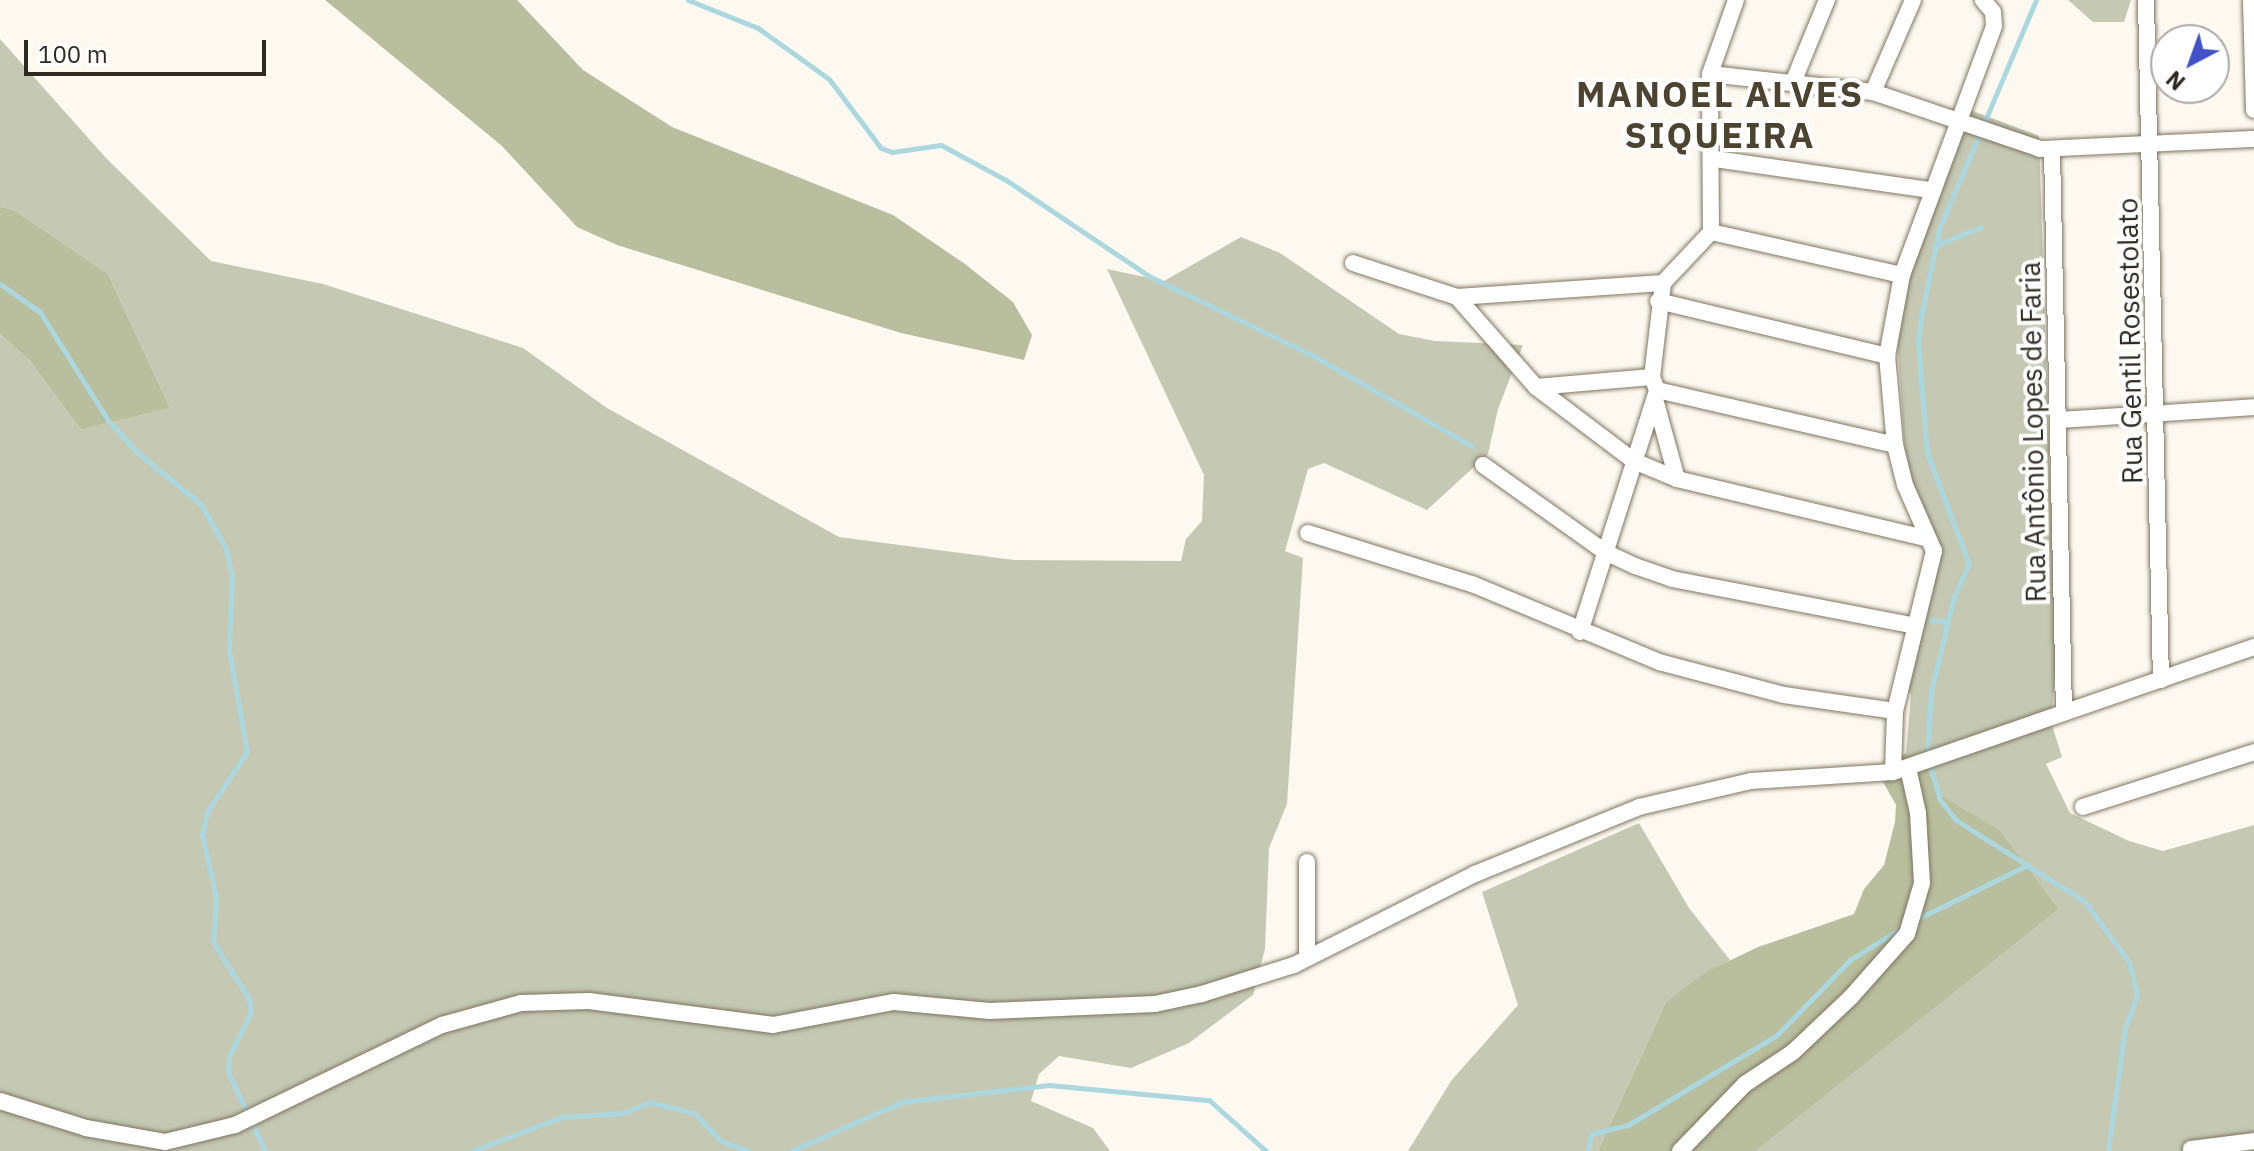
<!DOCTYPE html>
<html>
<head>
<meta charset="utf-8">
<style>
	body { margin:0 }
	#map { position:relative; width:2254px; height:1151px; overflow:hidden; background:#fdf9f0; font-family:"IBM Plex Sans",sans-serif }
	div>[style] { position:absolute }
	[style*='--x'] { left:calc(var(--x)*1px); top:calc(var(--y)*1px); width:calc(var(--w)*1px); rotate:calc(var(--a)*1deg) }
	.green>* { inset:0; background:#c5c9b3 }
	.forest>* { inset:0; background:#b9be9e }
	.stream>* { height:5px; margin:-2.5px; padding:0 2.5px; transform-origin:2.5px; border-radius:2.5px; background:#add7de }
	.roads { filter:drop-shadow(0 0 2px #7f7562) drop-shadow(0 0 2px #7f7562) }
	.minor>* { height:16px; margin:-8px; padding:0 8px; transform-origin:8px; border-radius:8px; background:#fff }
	span { translate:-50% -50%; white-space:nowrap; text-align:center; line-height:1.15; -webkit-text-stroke:8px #fff; paint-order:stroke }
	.street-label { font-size:28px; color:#2e2a22 }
	.district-label { font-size:36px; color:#4c4331; font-weight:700; letter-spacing:2px }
	.north { position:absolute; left:2150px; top:24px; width:80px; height:80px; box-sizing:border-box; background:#fff; border:2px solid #abaaa7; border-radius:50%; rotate:221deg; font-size:22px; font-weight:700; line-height:32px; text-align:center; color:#2e2a22 }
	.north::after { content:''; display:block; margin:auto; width:28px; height:36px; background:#4153c7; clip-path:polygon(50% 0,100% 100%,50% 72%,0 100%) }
	.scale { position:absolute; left:24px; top:40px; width:242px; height:36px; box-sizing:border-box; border:4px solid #2e2a22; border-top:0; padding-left:10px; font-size:24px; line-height:28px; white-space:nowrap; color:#2e2a22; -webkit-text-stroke:6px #fff; paint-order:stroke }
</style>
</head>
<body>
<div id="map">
	<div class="green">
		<i style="clip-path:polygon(2068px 0,2131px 0,2124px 22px,2093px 22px)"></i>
		<i style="clip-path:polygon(0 39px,106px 158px,211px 261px,323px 284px,523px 348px,607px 408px,839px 537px,1014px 560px,1181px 561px,1186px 539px,1202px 521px,1204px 475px,1107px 269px,1164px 281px,1241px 237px,1280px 253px,1399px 334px,1435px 341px,1523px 345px,1498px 409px,1488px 454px,1427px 510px,1324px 463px,1308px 469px,1285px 551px,1303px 558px,1287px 804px,1269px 848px,1265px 949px,1253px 995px,1189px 1043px,1131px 1068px,1059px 1056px,1039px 1074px,1031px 1101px,1093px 1128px,1110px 1151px,0 1151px,0 334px,30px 361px,81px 430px,170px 408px,108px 274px,14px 210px,0 207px)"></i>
		<i style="clip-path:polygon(1965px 108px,2039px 136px,2056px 664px,2051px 722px,2062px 757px,2046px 764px,2070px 813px,2129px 841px,2163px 851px,2254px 825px,2254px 1151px,1756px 1151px,2059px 909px,1999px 831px,1939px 794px,1924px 762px,1906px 753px,1911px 694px,1907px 690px,1939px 548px,1906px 466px,1897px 340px,1902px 293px)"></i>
		<i style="clip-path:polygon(1639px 823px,1689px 908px,1730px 960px,1666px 1002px,1598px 1151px,1408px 1151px,1451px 1081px,1518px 1005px,1482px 892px)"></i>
	</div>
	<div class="forest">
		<i style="clip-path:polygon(325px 0,517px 0,583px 70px,672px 127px,893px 215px,965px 264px,1013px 302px,1032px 335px,1024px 360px,901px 333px,617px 245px,577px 227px,502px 146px)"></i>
		<i style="clip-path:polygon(0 207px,14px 210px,108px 274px,170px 408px,81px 430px,30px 361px,0 334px)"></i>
		<i style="clip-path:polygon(1906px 753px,1924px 762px,1939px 794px,1999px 830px,2059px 909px,1756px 1151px,1598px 1151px,1666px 1002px,1706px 972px,1758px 947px,1854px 914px,1864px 889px,1884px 865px,1895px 822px,1896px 805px,1878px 773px)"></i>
	</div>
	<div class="stream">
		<i style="--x:688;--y:0;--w:75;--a:21.8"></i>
		<i style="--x:758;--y:28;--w:87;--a:35.7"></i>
		<i style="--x:829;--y:79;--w:86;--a:53"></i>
		<i style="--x:881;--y:148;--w:12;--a:20"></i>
		<i style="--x:892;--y:152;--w:49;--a:-8.1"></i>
		<i style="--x:941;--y:145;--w:74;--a:28.3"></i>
		<i style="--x:1006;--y:180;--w:172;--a:33.9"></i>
		<i style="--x:1149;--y:276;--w:183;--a:25.9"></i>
		<i style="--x:1314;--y:356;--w:182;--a:29.7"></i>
		<i style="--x:2036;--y:0;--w:250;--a:112.9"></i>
		<i style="--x:1939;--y:230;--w:84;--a:101.7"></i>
		<i style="--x:1922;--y:312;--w:30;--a:98"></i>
		<i style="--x:1918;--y:342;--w:111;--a:85.4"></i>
		<i style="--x:1927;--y:453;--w:119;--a:69.3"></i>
		<i style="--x:1969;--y:564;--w:35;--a:115"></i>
		<i style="--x:1954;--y:596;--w:99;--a:103.5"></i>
		<i style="--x:1931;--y:692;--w:63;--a:93.6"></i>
		<i style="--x:1927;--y:755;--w:47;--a:73.9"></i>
		<i style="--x:1940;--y:800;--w:26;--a:51"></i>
		<i style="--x:1956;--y:820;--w:153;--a:32.4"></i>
		<i style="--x:2085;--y:902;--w:74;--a:53.7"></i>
		<i style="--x:2129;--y:962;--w:34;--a:76"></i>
		<i style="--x:2137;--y:995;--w:35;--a:110"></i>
		<i style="--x:2125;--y:1028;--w:124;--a:97.9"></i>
		<i style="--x:1934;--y:246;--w:51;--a:-22"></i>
		<i style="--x:0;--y:284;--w:49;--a:35"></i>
		<i style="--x:40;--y:312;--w:126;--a:57.9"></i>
		<i style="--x:107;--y:419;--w:45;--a:47.7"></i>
		<i style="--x:137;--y:452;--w:82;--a:39.1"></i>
		<i style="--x:201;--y:504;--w:51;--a:60.9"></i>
		<i style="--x:226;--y:549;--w:26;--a:77"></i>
		<i style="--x:232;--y:574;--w:76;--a:92.3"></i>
		<i style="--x:229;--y:650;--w:104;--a:80"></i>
		<i style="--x:247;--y:752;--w:72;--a:123.7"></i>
		<i style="--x:207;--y:812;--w:24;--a:102"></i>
		<i style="--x:202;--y:835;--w:64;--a:77.3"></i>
		<i style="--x:216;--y:897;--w:45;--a:93.8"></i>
		<i style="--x:213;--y:942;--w:67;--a:57.7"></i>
		<i style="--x:249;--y:999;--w:13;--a:81"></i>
		<i style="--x:251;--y:1012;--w:49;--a:116.6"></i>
		<i style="--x:229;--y:1056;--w:16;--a:94"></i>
		<i style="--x:228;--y:1072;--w:87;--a:64.9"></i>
		<i style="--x:1931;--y:620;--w:16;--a:7"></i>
		<i style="--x:1915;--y:920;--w:126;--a:-26"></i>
		<i style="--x:472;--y:1151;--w:96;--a:-20.7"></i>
		<i style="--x:562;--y:1117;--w:62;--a:-3.7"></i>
		<i style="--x:624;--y:1113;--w:28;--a:-23"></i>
		<i style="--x:650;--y:1102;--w:45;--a:14"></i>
		<i style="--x:694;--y:1113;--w:39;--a:46"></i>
		<i style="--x:721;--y:1141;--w:29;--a:20"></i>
		<i style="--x:791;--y:1151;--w:121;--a:-23.8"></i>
		<i style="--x:902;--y:1102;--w:148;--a:-6.6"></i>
		<i style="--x:1049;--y:1085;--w:161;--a:5.4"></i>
		<i style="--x:1209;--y:1100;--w:76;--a:41.8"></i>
		<i style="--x:1588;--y:1151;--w:17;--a:-80"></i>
		<i style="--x:1591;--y:1134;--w:38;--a:-14"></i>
		<i style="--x:1628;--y:1125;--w:174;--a:-31.1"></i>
		<i style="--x:1777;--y:1035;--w:105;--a:-45.8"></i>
		<i style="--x:1850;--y:960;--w:66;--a:-32"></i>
	</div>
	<div class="roads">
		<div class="minor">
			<i style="--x:2146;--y:0;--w:680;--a:88.74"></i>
			<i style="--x:2251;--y:0;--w:110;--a:88.4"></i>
			<i style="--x:1710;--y:74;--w:164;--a:6.3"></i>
			<i style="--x:1873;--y:92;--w:176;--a:18.8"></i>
			<i style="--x:2040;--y:149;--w:214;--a:-2.7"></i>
			<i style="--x:1794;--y:80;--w:87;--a:-67.6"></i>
			<i style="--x:1873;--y:92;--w:100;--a:-66.5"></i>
			<i style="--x:2052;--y:150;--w:562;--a:88.78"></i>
			<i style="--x:1715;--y:159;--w:218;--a:8.2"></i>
			<i style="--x:1711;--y:232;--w:196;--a:12.7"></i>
			<i style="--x:1353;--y:263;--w:109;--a:18.1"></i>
			<i style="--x:1457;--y:297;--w:206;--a:-3.9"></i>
			<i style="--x:1457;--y:297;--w:120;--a:48.7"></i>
			<i style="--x:1536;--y:387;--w:123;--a:37.1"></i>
			<i style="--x:1634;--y:461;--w:47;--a:22.7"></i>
			<i style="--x:1677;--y:479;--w:258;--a:13.4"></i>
			<i style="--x:1658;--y:301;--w:236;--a:13.5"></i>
			<i style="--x:1536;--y:387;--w:116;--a:-4.9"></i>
			<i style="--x:1657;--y:390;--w:244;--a:13"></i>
			<i style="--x:1655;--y:399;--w:83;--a:74.6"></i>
			<i style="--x:2060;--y:420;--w:194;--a:-3.8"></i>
			<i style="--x:1483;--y:465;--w:150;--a:35.5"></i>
			<i style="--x:1605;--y:552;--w:33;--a:25"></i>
			<i style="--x:1635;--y:566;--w:39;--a:19"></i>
			<i style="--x:1672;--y:579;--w:248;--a:10.9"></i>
			<i style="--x:1308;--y:533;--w:172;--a:17.3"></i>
			<i style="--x:1472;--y:584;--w:203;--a:22.6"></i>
			<i style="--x:1659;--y:662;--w:129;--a:14.8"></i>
			<i style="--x:1784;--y:695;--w:112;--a:8.2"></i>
			<i style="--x:1580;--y:632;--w:254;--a:-72.3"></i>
			<i style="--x:1657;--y:390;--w:14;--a:-111"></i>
			<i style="--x:1652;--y:377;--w:95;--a:-83.3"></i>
			<i style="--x:1663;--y:283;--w:70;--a:-46.7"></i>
			<i style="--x:1711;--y:232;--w:158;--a:-90.4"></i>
			<i style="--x:1710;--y:74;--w:78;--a:-70.6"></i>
			<i style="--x:1893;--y:772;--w:61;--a:-88.1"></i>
			<i style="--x:1895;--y:711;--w:165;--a:-76.3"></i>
			<i style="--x:1934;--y:551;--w:72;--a:-113.7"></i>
			<i style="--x:1905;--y:485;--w:41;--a:-104"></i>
			<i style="--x:1895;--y:445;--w:89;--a:-95.1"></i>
			<i style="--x:1887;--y:356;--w:82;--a:-79.5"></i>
			<i style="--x:1902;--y:275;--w:265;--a:-69.7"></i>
			<i style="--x:1994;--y:26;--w:14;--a:-94"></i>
			<i style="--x:1993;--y:12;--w:16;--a:-130"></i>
			<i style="--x:2083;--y:807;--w:180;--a:-17.8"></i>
			<i style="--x:1307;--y:862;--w:96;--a:90"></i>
			<i style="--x:0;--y:1101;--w:90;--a:17.4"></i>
			<i style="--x:86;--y:1128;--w:80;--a:10"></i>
			<i style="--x:165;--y:1142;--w:72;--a:-13.7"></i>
			<i style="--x:235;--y:1125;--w:230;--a:-25.8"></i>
			<i style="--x:442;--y:1025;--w:82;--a:-15.6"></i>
			<i style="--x:521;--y:1003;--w:68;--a:-1.7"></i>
			<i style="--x:589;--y:1001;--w:186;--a:7.4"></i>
			<i style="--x:773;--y:1025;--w:123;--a:-10.8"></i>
			<i style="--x:894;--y:1002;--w:96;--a:5.4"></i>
			<i style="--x:990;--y:1011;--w:165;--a:-2.4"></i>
			<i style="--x:1155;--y:1004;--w:48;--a:-12"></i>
			<i style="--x:1202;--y:994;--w:96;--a:-17.5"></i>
			<i style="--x:1294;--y:965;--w:203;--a:-26.7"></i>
			<i style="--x:1475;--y:874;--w:177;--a:-22.2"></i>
			<i style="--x:1639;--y:807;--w:115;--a:-13.1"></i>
			<i style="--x:1751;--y:781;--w:142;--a:-3.6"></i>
			<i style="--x:1893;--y:772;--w:382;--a:-19.1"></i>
			<i style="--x:2191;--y:1149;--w:64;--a:-7.2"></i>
			<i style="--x:1680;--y:1151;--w:93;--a:-45.9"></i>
			<i style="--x:1745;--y:1084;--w:58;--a:-33.7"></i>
			<i style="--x:1793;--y:1052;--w:80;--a:-43.5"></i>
			<i style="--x:1851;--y:997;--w:84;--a:-48.4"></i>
			<i style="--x:1907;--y:934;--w:53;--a:-73.6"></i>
			<i style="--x:1922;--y:883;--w:70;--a:-93.3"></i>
			<i style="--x:1918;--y:813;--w:46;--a:-102.5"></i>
		</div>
	</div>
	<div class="street-label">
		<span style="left:2130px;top:341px;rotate:-91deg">Rua Gentil Rosestolato</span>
		<span style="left:2033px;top:432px;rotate:-91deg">Rua Antônio Lopes de Faria</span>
	</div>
	<div class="district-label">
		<span style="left:1720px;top:114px">MANOEL ALVES<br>SIQUEIRA</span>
	</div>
	<div class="north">N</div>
	<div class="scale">100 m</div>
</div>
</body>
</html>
